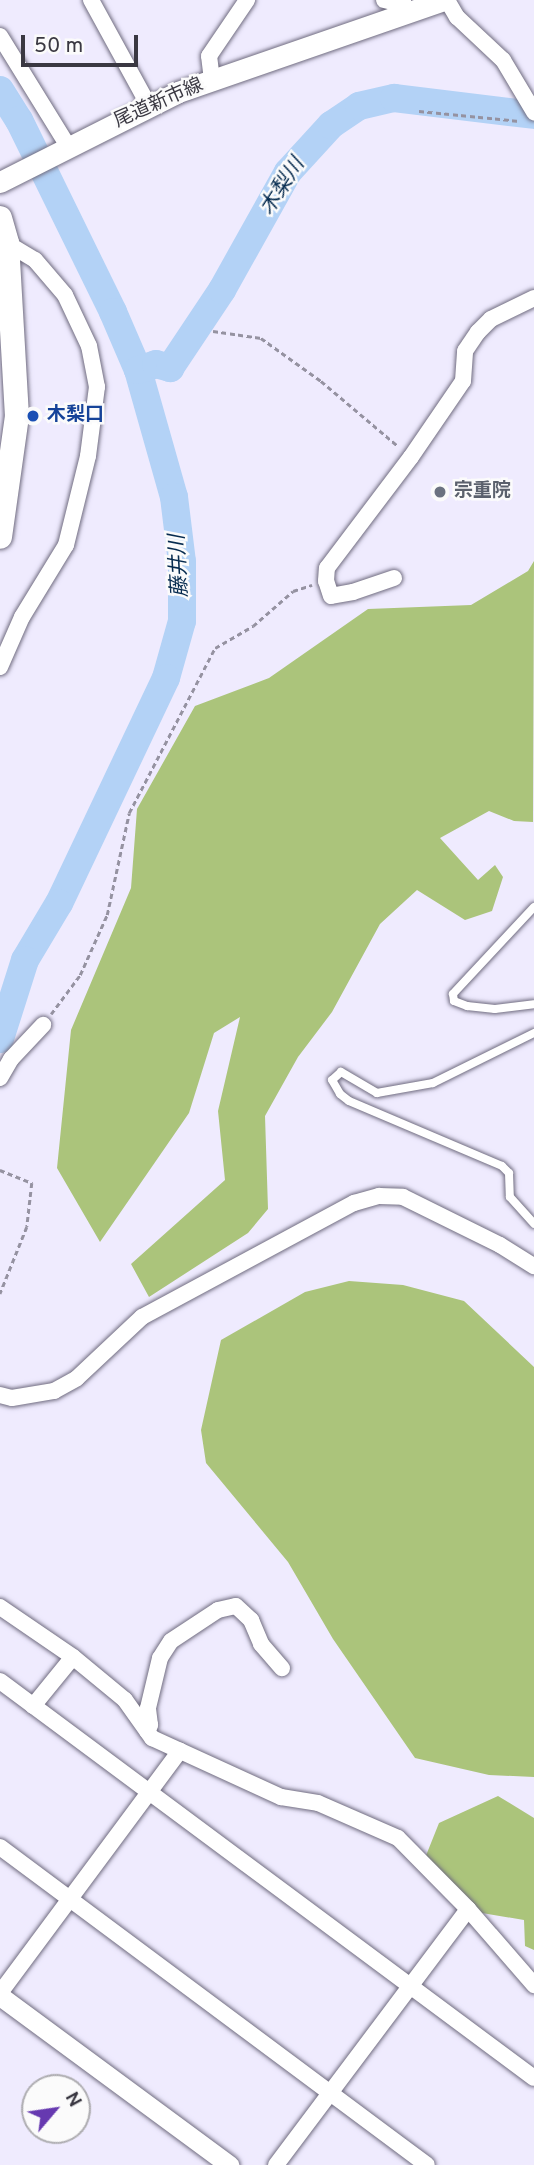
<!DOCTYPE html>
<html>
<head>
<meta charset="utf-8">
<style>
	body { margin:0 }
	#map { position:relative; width:534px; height:2165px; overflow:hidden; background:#efebfe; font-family:Overpass,"Noto Sans JP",sans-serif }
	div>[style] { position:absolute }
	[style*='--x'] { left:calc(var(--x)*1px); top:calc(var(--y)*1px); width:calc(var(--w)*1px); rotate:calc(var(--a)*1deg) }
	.forest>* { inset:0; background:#abc47b }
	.river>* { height:28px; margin:-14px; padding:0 14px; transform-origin:14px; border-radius:14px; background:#b3d2f6 }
	.path>* { height:2.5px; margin-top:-1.25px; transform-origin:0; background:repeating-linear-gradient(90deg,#9592a1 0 5px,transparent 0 8.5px) }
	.roads { filter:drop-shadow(0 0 2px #706c80) drop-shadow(0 0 2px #706c80) }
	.service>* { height:8px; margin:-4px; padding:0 4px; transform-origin:4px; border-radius:4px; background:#fff }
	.minor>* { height:16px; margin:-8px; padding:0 8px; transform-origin:8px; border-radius:8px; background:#fff }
	.tertiary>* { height:19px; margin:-9.5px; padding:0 9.5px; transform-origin:9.5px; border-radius:9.5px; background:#fff }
	.secondary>* { height:21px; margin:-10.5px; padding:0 10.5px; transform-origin:10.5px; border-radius:10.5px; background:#fff }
	.trunk>* { height:24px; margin:-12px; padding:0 12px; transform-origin:12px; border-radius:12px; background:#fff }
	.dots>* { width:19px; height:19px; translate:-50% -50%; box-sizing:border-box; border:4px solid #fbfbfb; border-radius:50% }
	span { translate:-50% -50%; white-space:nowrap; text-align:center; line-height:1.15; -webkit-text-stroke:5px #fbfbfb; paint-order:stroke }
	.street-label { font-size:19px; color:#3a3842 }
	.transit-label { font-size:19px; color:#164399; font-weight:700 }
	.left { translate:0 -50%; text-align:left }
	.worship-label { font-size:19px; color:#5b616d; font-weight:700 }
	.water-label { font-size:21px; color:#062b4f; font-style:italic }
	.north { position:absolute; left:21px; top:2074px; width:70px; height:70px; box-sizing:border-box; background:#fbfbfb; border:2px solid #aeadb1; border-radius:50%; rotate:61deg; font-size:19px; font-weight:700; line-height:28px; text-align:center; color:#3a3842 }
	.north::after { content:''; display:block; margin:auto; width:24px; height:32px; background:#6639b0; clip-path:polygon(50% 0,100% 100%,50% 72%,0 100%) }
	.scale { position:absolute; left:21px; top:35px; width:117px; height:32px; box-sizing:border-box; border:4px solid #3a3842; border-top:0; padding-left:9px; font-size:21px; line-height:24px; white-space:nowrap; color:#3a3842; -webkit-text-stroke:5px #fbfbfb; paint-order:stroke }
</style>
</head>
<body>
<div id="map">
	<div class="forest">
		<i style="clip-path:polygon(534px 561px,533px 822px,514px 821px,489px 811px,440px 838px,478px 880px,495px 865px,503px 877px,492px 911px,465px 920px,417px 890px,380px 924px,332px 1012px,298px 1057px,265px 1116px,268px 1209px,248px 1233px,149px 1297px,131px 1264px,225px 1180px,218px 1111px,240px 1017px,214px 1033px,189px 1113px,100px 1242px,57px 1168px,71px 1030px,131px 888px,137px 809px,195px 706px,269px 678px,368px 609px,471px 605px,528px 571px)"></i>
		<i style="clip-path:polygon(349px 1281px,403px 1285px,464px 1301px,534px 1367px,534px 1777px,489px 1775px,415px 1758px,333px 1639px,288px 1562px,206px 1463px,201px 1430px,221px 1340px,305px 1292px)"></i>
		<i style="clip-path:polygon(498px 1796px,534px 1818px,534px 1950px,525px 1946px,524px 1920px,476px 1912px,425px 1858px,439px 1823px)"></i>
	</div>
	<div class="river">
		<i style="--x:0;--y:90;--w:36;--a:58"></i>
		<i style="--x:19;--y:120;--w:214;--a:63.9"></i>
		<i style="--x:113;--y:312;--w:63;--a:66.7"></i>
		<i style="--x:138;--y:370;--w:132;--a:74.2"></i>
		<i style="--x:174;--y:497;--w:65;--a:83"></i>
		<i style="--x:182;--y:562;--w:59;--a:90"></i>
		<i style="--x:182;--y:621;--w:59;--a:105.7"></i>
		<i style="--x:166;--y:678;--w:249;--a:115.4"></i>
		<i style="--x:59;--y:903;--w:66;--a:120.8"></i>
		<i style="--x:25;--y:960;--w:83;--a:107.6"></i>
		<i style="--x:138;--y:370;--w:19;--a:-18"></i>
		<i style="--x:156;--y:364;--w:15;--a:16"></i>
		<i style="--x:170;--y:368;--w:94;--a:-56.3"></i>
		<i style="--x:222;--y:290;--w:135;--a:-60.8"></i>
		<i style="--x:288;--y:172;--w:64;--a:-47.5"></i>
		<i style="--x:331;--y:125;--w:34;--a:-34"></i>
		<i style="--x:359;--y:106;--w:36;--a:-13"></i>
		<i style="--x:394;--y:98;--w:141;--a:6.9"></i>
	</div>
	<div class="path">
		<i style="--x:419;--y:111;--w:101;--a:5.7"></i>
		<i style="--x:213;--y:331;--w:49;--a:8.3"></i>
		<i style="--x:261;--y:338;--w:74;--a:35.6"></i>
		<i style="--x:321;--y:381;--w:101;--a:40.2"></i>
		<i style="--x:51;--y:1014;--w:49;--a:-53.4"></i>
		<i style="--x:80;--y:975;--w:66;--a:-65.8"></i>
		<i style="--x:107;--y:915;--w:104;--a:-77.8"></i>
		<i style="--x:129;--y:813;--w:186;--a:-62.5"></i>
		<i style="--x:215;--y:648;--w:44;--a:-30.1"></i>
		<i style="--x:253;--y:626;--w:53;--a:-41.2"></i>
		<i style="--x:293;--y:591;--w:20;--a:-18"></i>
		<i style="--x:0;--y:1170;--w:35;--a:22"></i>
		<i style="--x:32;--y:1183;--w:44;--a:96.5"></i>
		<i style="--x:27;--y:1227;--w:72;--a:111.9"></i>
	</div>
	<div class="roads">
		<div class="service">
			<i style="--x:534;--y:907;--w:119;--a:133"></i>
			<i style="--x:453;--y:994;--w:7;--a:82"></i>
			<i style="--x:454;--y:1001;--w:14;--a:21"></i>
			<i style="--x:467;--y:1006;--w:28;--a:6"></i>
			<i style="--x:495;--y:1009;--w:39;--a:-7"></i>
			<i style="--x:534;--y:1033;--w:113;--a:153.7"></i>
			<i style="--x:433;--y:1083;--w:57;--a:169.9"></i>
			<i style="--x:377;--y:1093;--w:42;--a:-149.7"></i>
			<i style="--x:341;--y:1072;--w:12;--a:138"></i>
			<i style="--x:332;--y:1080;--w:16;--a:60"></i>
			<i style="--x:340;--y:1094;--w:11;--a:38"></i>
			<i style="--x:349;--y:1101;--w:166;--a:23"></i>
			<i style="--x:502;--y:1166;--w:10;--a:45"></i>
			<i style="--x:509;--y:1173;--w:24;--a:88"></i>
			<i style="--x:510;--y:1197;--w:36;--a:48"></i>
		</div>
		<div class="minor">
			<i style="--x:91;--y:0;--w:121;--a:61.3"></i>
			<i style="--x:384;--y:0;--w:13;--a:13"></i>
			<i style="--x:397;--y:3;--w:7;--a:-27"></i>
			<i style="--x:447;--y:0;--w:20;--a:60"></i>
			<i style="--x:457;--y:17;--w:63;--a:43.1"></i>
			<i style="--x:503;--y:60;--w:61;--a:59.2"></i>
			<i style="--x:0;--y:36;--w:129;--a:58.3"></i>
			<i style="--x:212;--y:80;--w:24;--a:-97"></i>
			<i style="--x:209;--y:56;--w:68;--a:-55.8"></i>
			<i style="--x:394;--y:578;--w:43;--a:161.1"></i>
			<i style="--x:353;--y:592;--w:22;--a:170"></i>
			<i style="--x:331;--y:596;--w:16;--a:-108"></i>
			<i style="--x:326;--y:581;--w:13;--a:-86"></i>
			<i style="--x:327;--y:568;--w:139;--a:-52.9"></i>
			<i style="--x:411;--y:457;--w:92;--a:-55.6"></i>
			<i style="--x:463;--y:381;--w:30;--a:-86"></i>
			<i style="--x:465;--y:351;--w:23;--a:-56"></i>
			<i style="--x:478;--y:332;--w:18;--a:-45"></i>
			<i style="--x:491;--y:319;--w:48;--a:-26"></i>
			<i style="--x:0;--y:667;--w:55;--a:-66.3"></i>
			<i style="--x:22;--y:617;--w:84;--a:-58.6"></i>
			<i style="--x:66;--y:545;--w:92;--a:-76.1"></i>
			<i style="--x:88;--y:456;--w:70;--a:-82.6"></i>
			<i style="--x:97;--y:387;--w:42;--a:-101"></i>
			<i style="--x:89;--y:346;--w:56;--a:-115.2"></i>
			<i style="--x:65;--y:295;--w:46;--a:-130.6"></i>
			<i style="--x:35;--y:260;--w:33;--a:-149"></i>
			<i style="--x:0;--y:1078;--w:22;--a:-60"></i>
			<i style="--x:11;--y:1059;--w:47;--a:-46.7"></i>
			<i style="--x:0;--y:1395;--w:12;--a:14"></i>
			<i style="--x:12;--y:1398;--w:43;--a:-9.5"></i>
			<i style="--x:54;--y:1391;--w:26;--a:-29"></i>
			<i style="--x:77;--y:1378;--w:89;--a:-43.2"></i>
			<i style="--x:142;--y:1317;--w:241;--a:-28.3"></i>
			<i style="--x:354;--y:1203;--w:26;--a:-16"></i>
			<i style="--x:379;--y:1196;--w:24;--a:2"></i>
			<i style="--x:403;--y:1197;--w:108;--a:26.3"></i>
			<i style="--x:500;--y:1245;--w:40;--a:32"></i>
			<i style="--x:0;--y:1607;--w:88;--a:34.4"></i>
			<i style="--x:73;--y:1657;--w:67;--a:39.6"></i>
			<i style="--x:125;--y:1700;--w:47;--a:54.6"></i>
			<i style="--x:152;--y:1738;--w:142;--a:24.6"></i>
			<i style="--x:281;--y:1797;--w:37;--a:9"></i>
			<i style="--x:318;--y:1803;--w:87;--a:23.6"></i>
			<i style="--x:398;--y:1838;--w:100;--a:45.4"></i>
			<i style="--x:0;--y:1681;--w:665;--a:36.63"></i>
			<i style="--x:33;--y:1706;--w:63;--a:-50.8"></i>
			<i style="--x:147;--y:1731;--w:7;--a:-63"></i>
			<i style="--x:150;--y:1725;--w:17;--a:-97"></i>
			<i style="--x:148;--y:1708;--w:51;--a:-76.5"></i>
			<i style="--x:160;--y:1658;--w:20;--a:-57"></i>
			<i style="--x:171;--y:1641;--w:56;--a:-33.4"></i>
			<i style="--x:218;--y:1610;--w:18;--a:-13"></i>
			<i style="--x:236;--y:1606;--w:21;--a:43"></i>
			<i style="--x:251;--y:1620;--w:26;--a:67"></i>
			<i style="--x:261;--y:1644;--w:32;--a:49"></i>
			<i style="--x:0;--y:1847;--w:532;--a:36.68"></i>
			<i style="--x:0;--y:1993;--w:302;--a:-53.4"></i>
			<i style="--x:276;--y:2165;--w:320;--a:-53.1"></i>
			<i style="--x:468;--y:1909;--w:101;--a:49"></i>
		</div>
		<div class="tertiary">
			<i style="--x:0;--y:1996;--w:285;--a:36.4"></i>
		</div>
		<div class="secondary">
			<i style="--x:0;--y:182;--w:199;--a:-26.8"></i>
			<i style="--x:178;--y:92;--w:281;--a:-19.1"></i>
		</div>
		<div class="trunk">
			<i style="--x:0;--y:218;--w:26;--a:74"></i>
			<i style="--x:7;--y:243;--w:173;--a:86.7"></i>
			<i style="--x:17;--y:416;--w:122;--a:98"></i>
		</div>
	</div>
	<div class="dots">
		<i style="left:33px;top:416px;background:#1a4fb4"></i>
		<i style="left:440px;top:492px;background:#6b7280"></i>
	</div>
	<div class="street-label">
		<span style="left:159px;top:104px;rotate:-24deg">尾道新市線</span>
	</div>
	<div class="transit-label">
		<span class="left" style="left:47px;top:416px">木梨口</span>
	</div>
	<div class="worship-label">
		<span class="left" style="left:454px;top:492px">宗重院</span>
	</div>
	<div class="water-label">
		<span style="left:283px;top:187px;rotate:-57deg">木梨川</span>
		<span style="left:180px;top:566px;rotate:-93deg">藤井川</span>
	</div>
	<div class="north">N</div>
	<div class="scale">50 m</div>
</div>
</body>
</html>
